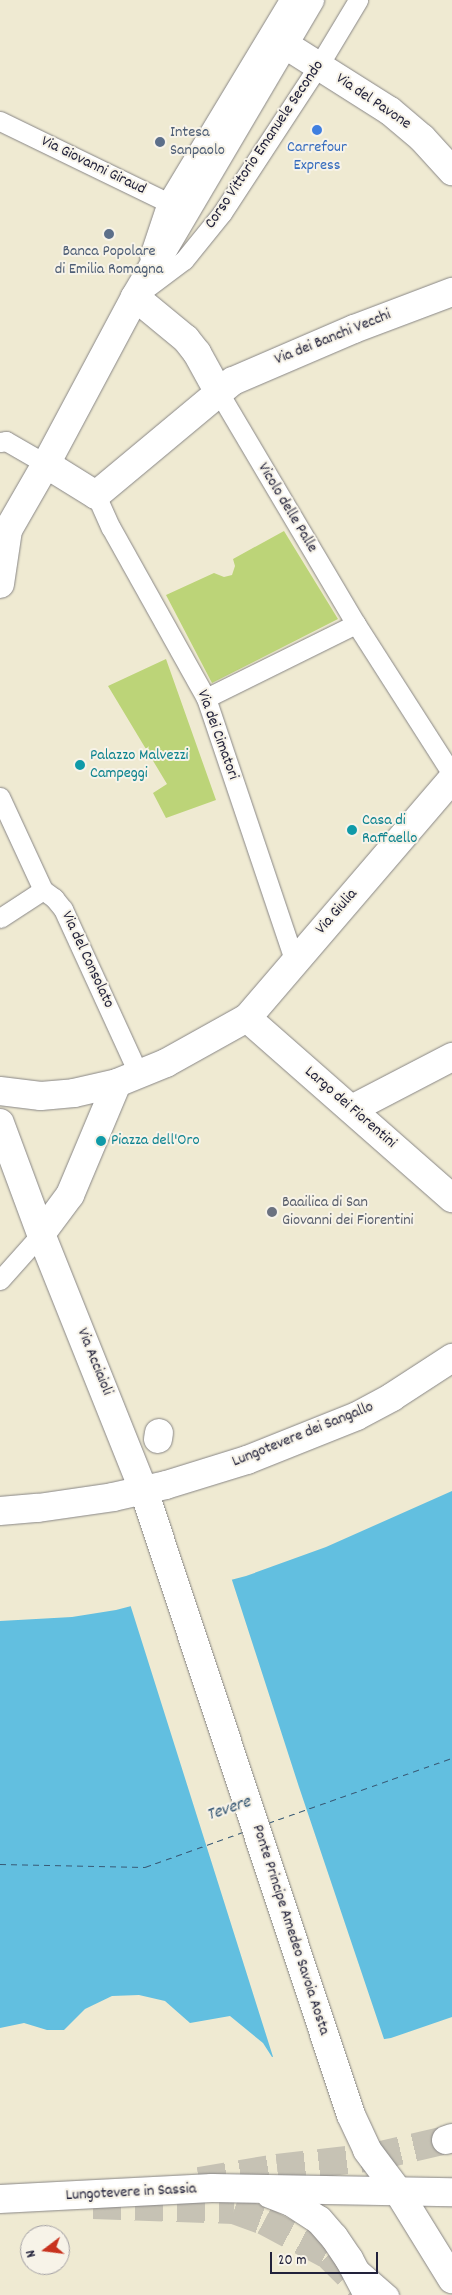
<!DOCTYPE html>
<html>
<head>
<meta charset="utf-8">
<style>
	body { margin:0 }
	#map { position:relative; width:452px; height:2295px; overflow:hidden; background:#efead2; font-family:Dekko,sans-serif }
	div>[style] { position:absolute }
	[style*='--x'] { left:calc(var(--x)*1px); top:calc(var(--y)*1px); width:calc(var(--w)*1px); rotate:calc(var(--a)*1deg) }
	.green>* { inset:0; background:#bcd478 }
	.water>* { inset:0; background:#62bfe0 }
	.pier>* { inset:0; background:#efead2 }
	.ferry>* { height:1px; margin-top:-0.5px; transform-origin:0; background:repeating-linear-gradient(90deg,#385975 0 6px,transparent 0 11px) }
	.primary-tunnel>* { height:28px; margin-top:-14px; transform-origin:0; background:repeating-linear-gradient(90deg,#c6c2b4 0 28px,transparent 0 42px) }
	.roads { filter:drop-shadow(0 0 1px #888686) drop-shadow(0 0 1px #888686) }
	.service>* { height:19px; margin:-9.5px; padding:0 9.5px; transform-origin:9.5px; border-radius:9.5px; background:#fff }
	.pedestrian>* { height:28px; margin:-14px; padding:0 14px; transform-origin:14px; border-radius:14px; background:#fff }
	.minor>* { height:28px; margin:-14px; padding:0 14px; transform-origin:14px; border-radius:14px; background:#fff }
	.tertiary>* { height:28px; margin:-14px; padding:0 14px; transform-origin:14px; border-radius:14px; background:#fff }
	.primary>* { height:28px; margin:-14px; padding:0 14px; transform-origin:14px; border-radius:14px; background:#fff }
	.dots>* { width:14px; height:14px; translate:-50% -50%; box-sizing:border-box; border:2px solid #f7f3e8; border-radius:50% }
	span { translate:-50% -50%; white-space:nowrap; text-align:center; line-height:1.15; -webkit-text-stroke:4px #f7f3e8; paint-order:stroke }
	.street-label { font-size:16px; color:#22223b }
	.service-label { font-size:16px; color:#4e5e75 }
	.left { translate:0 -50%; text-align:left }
	.shop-label { font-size:16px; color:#366cbe }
	.culture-label { font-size:16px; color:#0d838f }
	.worship-label { font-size:16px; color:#5b616d }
	.water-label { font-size:18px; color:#385975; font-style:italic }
	.north { position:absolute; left:20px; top:2225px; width:50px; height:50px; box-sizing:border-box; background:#f7f3e8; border:1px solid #a29fa3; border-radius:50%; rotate:255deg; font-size:14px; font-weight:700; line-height:20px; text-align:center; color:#22223b }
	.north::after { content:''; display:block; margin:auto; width:18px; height:22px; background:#c8321e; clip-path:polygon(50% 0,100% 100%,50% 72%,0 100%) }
	.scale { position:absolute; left:270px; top:2252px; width:108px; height:22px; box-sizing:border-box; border:2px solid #22223b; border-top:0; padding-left:6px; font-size:15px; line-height:18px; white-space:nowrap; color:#22223b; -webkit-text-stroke:4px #f7f3e8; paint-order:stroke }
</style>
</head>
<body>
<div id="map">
	<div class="green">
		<i style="clip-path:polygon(284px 531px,338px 619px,212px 683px,166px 595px,214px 573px,224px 577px,232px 575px,235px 566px,233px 559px)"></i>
		<i style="clip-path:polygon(166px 659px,216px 800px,166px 818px,153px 793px,167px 784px,108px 686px)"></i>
	</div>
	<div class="water">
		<i style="clip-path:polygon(452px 1491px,452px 2017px,391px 2038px,272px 2057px,263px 2043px,230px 2016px,190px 2023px,165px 2001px,139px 1995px,112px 1996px,85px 2009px,64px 2030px,47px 2030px,24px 2023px,0 2028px,0 1621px,72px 1617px,116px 1610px,246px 1576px,326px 1547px)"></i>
	</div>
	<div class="pier">
		<i style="clip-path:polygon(231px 1577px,299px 1787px,385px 2042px,274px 2060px,130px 1604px)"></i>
	</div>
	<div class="ferry">
		<i style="--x:268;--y:1823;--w:195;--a:-19.5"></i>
		<i style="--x:0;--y:1864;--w:145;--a:1.2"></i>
		<i style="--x:145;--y:1867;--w:104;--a:-19.7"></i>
	</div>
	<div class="primary-tunnel">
		<i style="--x:199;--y:2181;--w:79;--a:-9.5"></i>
		<i style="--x:277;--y:2168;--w:97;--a:-6.5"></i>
		<i style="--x:373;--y:2157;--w:75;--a:-13.1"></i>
		<i style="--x:93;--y:2205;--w:141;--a:2"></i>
		<i style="--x:234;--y:2210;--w:32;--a:20"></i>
		<i style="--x:264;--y:2221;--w:72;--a:28"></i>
		<i style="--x:328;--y:2255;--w:44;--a:45"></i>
	</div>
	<div class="roads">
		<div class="service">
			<i style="--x:0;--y:121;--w:197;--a:25.9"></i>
			<i style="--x:149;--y:256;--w:57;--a:-71.6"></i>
			<i style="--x:167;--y:202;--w:236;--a:-58.9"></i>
			<i style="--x:144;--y:290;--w:50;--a:-36.9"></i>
			<i style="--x:184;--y:260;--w:60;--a:-51"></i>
			<i style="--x:222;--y:213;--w:177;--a:-56.8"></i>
			<i style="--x:319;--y:65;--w:76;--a:-59"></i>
			<i style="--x:218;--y:391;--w:271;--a:59.4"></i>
			<i style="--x:356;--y:624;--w:178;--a:57.4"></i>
			<i style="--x:0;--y:442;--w:6;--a:-9"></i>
			<i style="--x:6;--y:441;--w:46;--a:29.9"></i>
			<i style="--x:96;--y:495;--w:36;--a:66"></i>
			<i style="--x:111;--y:528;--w:195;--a:60.8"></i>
			<i style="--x:206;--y:698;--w:279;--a:71.4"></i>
			<i style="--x:206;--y:698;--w:167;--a:-26.3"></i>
			<i style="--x:0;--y:797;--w:102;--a:65.2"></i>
			<i style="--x:43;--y:890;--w:14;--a:36"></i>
			<i style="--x:54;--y:898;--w:14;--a:51"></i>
			<i style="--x:63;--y:909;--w:183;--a:65.4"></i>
			<i style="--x:0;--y:918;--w:51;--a:-33.1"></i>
			<i style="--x:0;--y:1280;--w:62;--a:-48.3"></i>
			<i style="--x:359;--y:2269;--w:40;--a:41"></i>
		</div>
		<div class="pedestrian">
			<i style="--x:0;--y:1091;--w:41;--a:7"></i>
			<i style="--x:41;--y:1096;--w:33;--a:-5"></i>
			<i style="--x:74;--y:1093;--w:44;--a:-13.1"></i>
			<i style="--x:117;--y:1083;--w:53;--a:-22.2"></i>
			<i style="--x:166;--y:1063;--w:93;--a:-29.1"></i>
			<i style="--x:41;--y:1234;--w:49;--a:-53.4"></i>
			<i style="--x:70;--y:1195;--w:121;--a:-67.2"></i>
			<i style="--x:158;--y:1439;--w:6;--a:-81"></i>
		</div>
		<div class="minor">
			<i style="--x:284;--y:44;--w:125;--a:32.3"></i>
			<i style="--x:390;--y:111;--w:42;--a:40.2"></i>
			<i style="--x:422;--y:138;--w:45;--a:47.7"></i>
			<i style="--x:135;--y:297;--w:66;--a:39.5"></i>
			<i style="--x:186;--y:339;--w:18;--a:52"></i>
			<i style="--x:197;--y:353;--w:43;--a:61.1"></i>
			<i style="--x:46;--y:464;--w:59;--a:31.8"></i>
			<i style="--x:96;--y:495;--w:178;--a:-39.8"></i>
			<i style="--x:233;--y:381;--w:132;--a:-23.3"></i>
			<i style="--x:354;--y:329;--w:105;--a:-20.7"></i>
			<i style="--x:452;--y:779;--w:315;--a:130.6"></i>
			<i style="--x:247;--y:1018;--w:273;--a:41.3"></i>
			<i style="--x:352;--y:1109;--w:113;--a:-27.5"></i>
		</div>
		<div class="tertiary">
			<i style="--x:0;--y:584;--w:55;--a:-81.6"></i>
			<i style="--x:8;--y:530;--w:76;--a:-60.1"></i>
			<i style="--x:46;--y:464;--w:189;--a:-61.9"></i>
			<i style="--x:135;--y:297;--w:345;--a:-59.5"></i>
			<i style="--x:0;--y:1123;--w:118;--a:69.7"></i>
			<i style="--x:41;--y:1234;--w:277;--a:68.2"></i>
		</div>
		<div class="primary">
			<i style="--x:144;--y:1491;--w:657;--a:71.65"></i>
			<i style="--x:351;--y:2115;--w:38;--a:65"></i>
			<i style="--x:367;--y:2150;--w:50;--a:53.1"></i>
			<i style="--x:397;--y:2190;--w:105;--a:58.3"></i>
			<i style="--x:0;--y:1511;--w:38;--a:-5"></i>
			<i style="--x:38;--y:1508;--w:76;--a:-8.3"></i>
			<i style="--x:113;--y:1497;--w:54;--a:-12.8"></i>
			<i style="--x:166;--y:1485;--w:85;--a:-17.2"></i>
			<i style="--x:247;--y:1460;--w:118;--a:-21.8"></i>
			<i style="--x:357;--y:1416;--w:40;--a:-28"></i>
			<i style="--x:392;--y:1397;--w:72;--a:-33"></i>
			<i style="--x:446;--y:2140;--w:6;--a:-18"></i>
			<i style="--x:270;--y:2194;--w:22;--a:21"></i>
			<i style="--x:291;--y:2202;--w:33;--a:33"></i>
			<i style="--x:319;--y:2220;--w:23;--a:49"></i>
			<i style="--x:334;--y:2237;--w:27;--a:56"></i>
			<i style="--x:349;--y:2259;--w:41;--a:62.2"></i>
			<i style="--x:0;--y:2199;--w:212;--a:-3"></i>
			<i style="--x:212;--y:2188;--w:240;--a:1"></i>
		</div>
	</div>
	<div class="dots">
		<i style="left:317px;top:130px;background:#3f7fe0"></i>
		<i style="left:160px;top:142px;background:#5c6f8a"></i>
		<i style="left:109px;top:234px;background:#5c6f8a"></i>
		<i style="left:80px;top:765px;background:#0f9aa8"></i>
		<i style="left:352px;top:830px;background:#0f9aa8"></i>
		<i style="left:101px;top:1141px;background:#0f9aa8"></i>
		<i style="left:272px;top:1212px;background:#6b7280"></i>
	</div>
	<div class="street-label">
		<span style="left:373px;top:102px;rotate:34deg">Via del Pavone</span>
		<span style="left:265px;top:145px;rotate:-56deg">Corso Vittorio Emanuele Secondo</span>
		<span style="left:93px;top:166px;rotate:26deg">Via Giovanni Giraud</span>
		<span style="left:333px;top:338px;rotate:-22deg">Via dei Banchi Vecchi</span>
		<span style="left:287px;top:508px;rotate:59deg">Vicolo delle Palle</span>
		<span style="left:217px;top:735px;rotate:70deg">Via dei Cimatori</span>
		<span style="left:337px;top:912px;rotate:-49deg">Via Giulia</span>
		<span style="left:87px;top:960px;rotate:65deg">Via del Consolato</span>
		<span style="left:350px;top:1108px;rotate:41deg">Largo dei Fiorentini</span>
		<span style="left:94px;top:1362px;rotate:68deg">Via Acciaioli</span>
		<span style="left:303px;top:1435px;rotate:-22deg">Lungotevere dei Sangallo</span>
		<span style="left:290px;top:1930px;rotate:72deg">Ponte Principe Amedeo Savoia Aosta</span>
		<span style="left:131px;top:2193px;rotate:-3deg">Lungotevere in Sassia</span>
	</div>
	<div class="service-label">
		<span class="left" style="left:170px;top:142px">Intesa<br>Sanpaolo</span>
		<span style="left:109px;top:261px">Banca Popolare<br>di Emilia Romagna</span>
	</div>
	<div class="shop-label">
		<span style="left:317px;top:157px">Carrefour<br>Express</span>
	</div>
	<div class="culture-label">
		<span class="left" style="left:90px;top:765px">Palazzo Malvezzi<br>Campeggi</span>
		<span class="left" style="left:362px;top:830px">Casa di<br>Raffaello</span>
		<span class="left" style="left:111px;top:1141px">Piazza dell'Oro</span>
	</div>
	<div class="worship-label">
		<span class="left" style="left:282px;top:1212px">Baailica di San<br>Giovanni dei Fiorentini</span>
	</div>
	<div class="water-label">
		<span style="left:229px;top:1810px;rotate:-19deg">Tevere</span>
	</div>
	<div class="north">N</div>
	<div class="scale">20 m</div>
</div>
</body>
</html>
